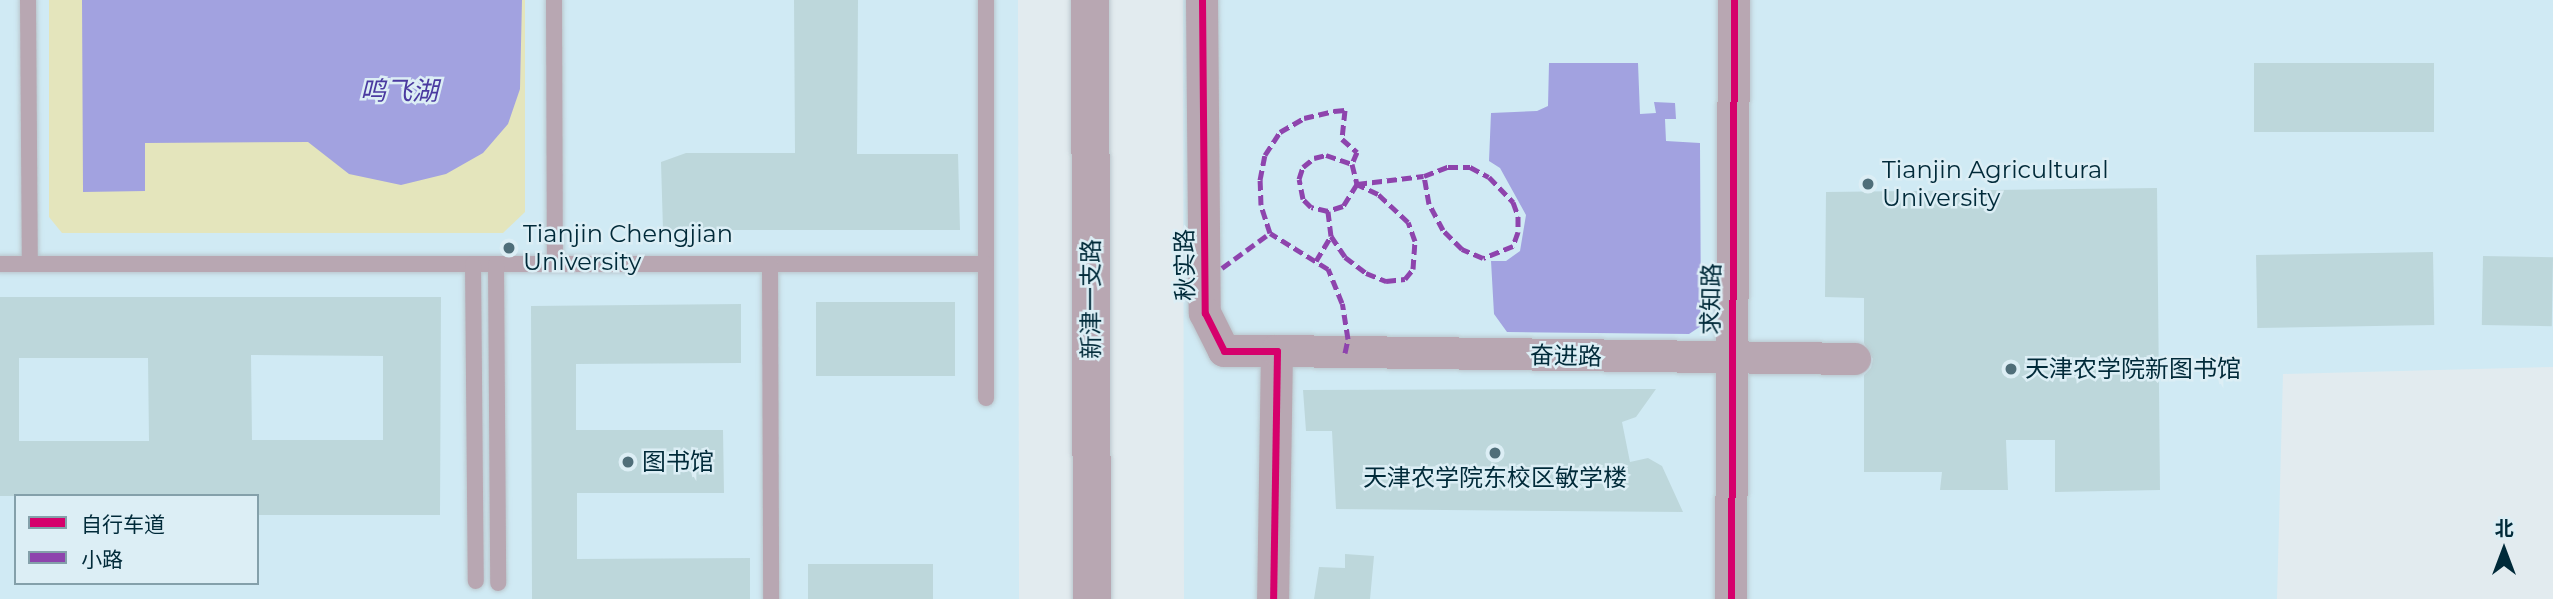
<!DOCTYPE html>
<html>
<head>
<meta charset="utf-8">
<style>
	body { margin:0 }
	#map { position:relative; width:2553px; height:599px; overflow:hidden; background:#e2ebef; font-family:Montserrat,"Noto Sans SC",sans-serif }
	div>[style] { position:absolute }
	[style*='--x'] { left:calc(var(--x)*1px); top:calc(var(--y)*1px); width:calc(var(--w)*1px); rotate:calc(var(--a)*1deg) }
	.built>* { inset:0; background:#d0eaf4 }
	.green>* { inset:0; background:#e4e5bc }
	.water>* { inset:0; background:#a2a2e0 }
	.building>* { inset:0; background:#bdd7db; transform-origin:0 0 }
	.roads { filter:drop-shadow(0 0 2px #bac7cd) drop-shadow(0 0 2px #bac7cd) }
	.service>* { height:16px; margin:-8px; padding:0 8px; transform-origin:8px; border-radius:8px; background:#b8a7b2 }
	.minor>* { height:32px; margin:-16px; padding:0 16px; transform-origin:16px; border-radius:16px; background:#b8a7b2 }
	.tertiary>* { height:38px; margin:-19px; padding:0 19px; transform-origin:19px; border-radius:19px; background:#b8a7b2 }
	.quiet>* { height:5px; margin-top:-2.5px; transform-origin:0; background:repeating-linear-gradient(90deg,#8e44ad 0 10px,transparent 0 15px) }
	.cycleway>* { height:7px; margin:-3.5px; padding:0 3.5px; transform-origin:3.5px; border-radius:3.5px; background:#d6006c }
	.dots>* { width:19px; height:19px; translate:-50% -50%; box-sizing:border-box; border:4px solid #dceef5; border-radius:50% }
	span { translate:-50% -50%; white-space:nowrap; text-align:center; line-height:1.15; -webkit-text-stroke:5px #dceef5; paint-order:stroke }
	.poi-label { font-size:24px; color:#002a39 }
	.left { translate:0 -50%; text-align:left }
	.street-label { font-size:24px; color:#002a39 }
	.water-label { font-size:26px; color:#4a3aa0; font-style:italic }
	.legend { position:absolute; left:14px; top:494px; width:245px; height:91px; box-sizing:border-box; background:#dceef5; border:2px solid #84a0aa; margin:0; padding:9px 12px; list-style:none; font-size:21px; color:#002a39 }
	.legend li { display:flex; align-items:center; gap:14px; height:35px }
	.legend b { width:35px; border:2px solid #84a0aa }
	.north { position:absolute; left:2469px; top:515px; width:70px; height:70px; -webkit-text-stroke:5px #dceef5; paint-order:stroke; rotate:0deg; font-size:19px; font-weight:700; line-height:28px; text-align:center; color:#002a39 }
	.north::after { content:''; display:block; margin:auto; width:24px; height:32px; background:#002a39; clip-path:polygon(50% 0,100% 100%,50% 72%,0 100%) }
</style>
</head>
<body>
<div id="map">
	<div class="built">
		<i style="clip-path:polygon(evenodd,0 0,1018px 0,1019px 599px,0 599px,0 0,16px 496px,257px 496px,257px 583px,16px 583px,16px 496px)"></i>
		<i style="clip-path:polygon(1183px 0,2553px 0,2553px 367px,2283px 374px,2277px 599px,1184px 599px)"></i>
	</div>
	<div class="green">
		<i style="clip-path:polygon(49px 0,525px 0,525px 212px,503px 233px,62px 233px,49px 217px)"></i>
	</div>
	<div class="water">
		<i style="clip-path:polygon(82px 0,522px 0,520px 89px,508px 124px,483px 153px,446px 174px,401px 185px,349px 174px,308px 142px,145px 143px,145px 191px,83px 192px)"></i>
		<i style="clip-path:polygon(1549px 63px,1638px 63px,1640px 114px,1656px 113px,1654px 102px,1675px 103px,1676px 119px,1665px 119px,1666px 141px,1700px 143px,1701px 326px,1689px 334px,1507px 332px,1494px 314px,1491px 261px,1506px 261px,1520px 251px,1526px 215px,1500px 168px,1489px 161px,1491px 113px,1537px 111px,1548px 106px)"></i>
	</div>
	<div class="building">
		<i style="clip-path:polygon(794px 0,858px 0,857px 154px,958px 154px,960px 230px,663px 230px,661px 162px,686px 153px,795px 153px)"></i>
		<i style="left:2254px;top:63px;width:180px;height:69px"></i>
		<i style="clip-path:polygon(2157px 188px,2160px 490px,2055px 492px,2055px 440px,2006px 440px,2008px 490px,1940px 490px,1942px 472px,1864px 472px,1864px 375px,1871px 368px,1873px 359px,1864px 343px,1864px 298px,1825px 297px,1826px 192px)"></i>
		<i style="left:2433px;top:252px;width:73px;height:177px;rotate:89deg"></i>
		<i style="left:2483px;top:256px;width:70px;height:69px;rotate:1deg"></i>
		<i style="clip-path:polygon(evenodd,0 297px,441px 297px,440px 515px,257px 515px,257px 496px,0 496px,0 297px,251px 355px,383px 356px,383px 440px,252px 440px,251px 355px,0 297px,19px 358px,148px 358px,149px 441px,19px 441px,19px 358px)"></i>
		<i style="left:816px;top:302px;width:139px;height:74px"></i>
		<i style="clip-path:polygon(741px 304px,741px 363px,576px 364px,576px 430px,723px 430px,724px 493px,577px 493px,577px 559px,750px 558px,750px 599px,532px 599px,531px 306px)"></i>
		<i style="clip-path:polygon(1656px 389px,1636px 417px,1622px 422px,1630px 462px,1648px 458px,1662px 466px,1683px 512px,1336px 509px,1332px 431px,1306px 431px,1303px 390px)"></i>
		<i style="clip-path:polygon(1345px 554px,1374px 556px,1370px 599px,1314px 599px,1319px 567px,1345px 568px)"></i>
		<i style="left:808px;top:564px;width:125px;height:35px"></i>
	</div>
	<div class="roads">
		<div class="service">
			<i style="--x:28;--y:0;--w:264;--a:89.6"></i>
			<i style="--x:554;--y:0;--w:264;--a:89.8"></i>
			<i style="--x:986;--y:0;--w:398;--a:90"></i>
			<i style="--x:0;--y:264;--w:986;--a:0"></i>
			<i style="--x:473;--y:264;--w:317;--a:89.5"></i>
			<i style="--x:496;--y:264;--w:319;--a:89.6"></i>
			<i style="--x:770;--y:264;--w:335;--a:89.8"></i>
		</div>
		<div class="minor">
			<i style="--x:1202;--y:0;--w:313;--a:89.5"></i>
			<i style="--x:1205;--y:313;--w:42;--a:63.4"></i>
			<i style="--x:1224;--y:351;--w:53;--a:0"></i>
			<i style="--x:1277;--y:351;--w:248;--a:90.9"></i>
			<i style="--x:1277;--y:351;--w:578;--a:0.79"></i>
			<i style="--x:1731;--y:599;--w:599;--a:-89.71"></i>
		</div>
		<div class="tertiary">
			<i style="--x:1090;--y:0;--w:599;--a:89.81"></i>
		</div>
	</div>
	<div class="quiet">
		<i style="--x:1326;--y:155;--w:28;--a:19"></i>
		<i style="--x:1352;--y:164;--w:21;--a:76"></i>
		<i style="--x:1357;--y:184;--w:26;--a:122"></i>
		<i style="--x:1343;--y:206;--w:16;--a:162"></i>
		<i style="--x:1328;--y:211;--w:17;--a:-167"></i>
		<i style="--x:1311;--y:207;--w:11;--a:-135"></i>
		<i style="--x:1303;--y:199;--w:20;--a:-101"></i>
		<i style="--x:1299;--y:179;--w:13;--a:-72"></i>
		<i style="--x:1303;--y:167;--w:14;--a:-39"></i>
		<i style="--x:1314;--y:158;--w:12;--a:-14"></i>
		<i style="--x:1357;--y:184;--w:67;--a:-6.8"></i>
		<i style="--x:1424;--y:176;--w:26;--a:-21"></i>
		<i style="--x:1448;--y:167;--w:22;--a:0"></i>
		<i style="--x:1470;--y:167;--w:21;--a:28"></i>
		<i style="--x:1489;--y:177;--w:35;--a:46"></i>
		<i style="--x:1513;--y:202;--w:15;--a:70"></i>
		<i style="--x:1518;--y:216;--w:16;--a:90"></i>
		<i style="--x:1518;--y:232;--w:15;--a:110"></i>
		<i style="--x:1513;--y:246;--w:32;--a:158"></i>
		<i style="--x:1483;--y:258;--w:23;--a:-157"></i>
		<i style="--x:1462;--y:249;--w:27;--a:-135"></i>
		<i style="--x:1443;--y:230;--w:30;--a:-118"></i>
		<i style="--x:1429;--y:204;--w:28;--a:-100"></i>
		<i style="--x:1331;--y:236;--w:25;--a:56"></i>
		<i style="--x:1345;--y:257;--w:26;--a:37"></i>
		<i style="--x:1366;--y:273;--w:22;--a:22"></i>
		<i style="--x:1386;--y:281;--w:19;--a:-6"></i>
		<i style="--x:1405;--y:279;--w:13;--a:-51"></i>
		<i style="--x:1413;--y:269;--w:28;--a:-86"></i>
		<i style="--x:1415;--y:241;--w:20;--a:-110"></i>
		<i style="--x:1408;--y:222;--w:41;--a:-137"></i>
		<i style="--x:1378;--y:194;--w:23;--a:-155"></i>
		<i style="--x:1316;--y:261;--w:29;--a:-59"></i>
		<i style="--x:1331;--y:236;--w:25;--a:-97"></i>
		<i style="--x:1222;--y:268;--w:59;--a:-36.1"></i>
		<i style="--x:1345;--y:353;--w:14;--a:-78"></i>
		<i style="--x:1348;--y:339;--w:36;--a:-99"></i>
		<i style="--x:1342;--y:303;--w:37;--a:-112"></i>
		<i style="--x:1328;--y:269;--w:68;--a:-148.2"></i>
		<i style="--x:1270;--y:233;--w:29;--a:-108"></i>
		<i style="--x:1261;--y:205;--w:25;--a:-92"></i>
		<i style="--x:1260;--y:180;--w:25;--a:-79"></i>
		<i style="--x:1265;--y:155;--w:27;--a:-57"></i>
		<i style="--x:1280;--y:132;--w:28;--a:-30"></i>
		<i style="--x:1304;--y:118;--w:31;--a:-13"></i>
		<i style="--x:1334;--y:111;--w:11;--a:-5"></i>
		<i style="--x:1345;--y:110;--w:29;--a:96"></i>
		<i style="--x:1342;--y:139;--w:20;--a:41"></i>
		<i style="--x:1357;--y:152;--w:13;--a:113"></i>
	</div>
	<div class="cycleway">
		<i style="--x:1202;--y:0;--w:313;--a:89.5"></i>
		<i style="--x:1205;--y:313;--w:42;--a:63.4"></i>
		<i style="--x:1224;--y:351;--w:53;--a:0"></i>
		<i style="--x:1277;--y:351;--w:248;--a:90.9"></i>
		<i style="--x:1731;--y:599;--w:599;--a:-89.71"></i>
	</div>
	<div class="dots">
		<i style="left:1868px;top:184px;background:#4f6e79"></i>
		<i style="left:509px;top:248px;background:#4f6e79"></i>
		<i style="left:2011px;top:369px;background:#4f6e79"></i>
		<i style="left:1495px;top:453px;background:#4f6e79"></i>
		<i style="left:628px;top:462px;background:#4f6e79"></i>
	</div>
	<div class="poi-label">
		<span class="left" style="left:1882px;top:184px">Tianjin Agricultural<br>University</span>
		<span class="left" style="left:523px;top:248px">Tianjin Chengjian<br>University</span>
		<span class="left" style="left:2025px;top:369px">天津农学院新图书馆</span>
		<span class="left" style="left:642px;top:462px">图书馆</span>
		<span style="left:1495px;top:478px">天津农学院东校区敏学楼</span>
	</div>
	<div class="street-label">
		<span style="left:1185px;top:265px;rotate:-91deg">秋实路</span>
		<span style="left:1091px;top:299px;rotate:-90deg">新津一支路</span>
		<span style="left:1711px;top:299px;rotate:-89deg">求知路</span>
		<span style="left:1566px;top:356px;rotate:1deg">奋进路</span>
	</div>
	<div class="water-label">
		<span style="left:399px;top:92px">鸣飞湖</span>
	</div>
	<ul class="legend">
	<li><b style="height:9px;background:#d6006c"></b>自行车道</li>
	<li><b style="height:9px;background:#8e44ad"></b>小路</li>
	</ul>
	<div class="north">北</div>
</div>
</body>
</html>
